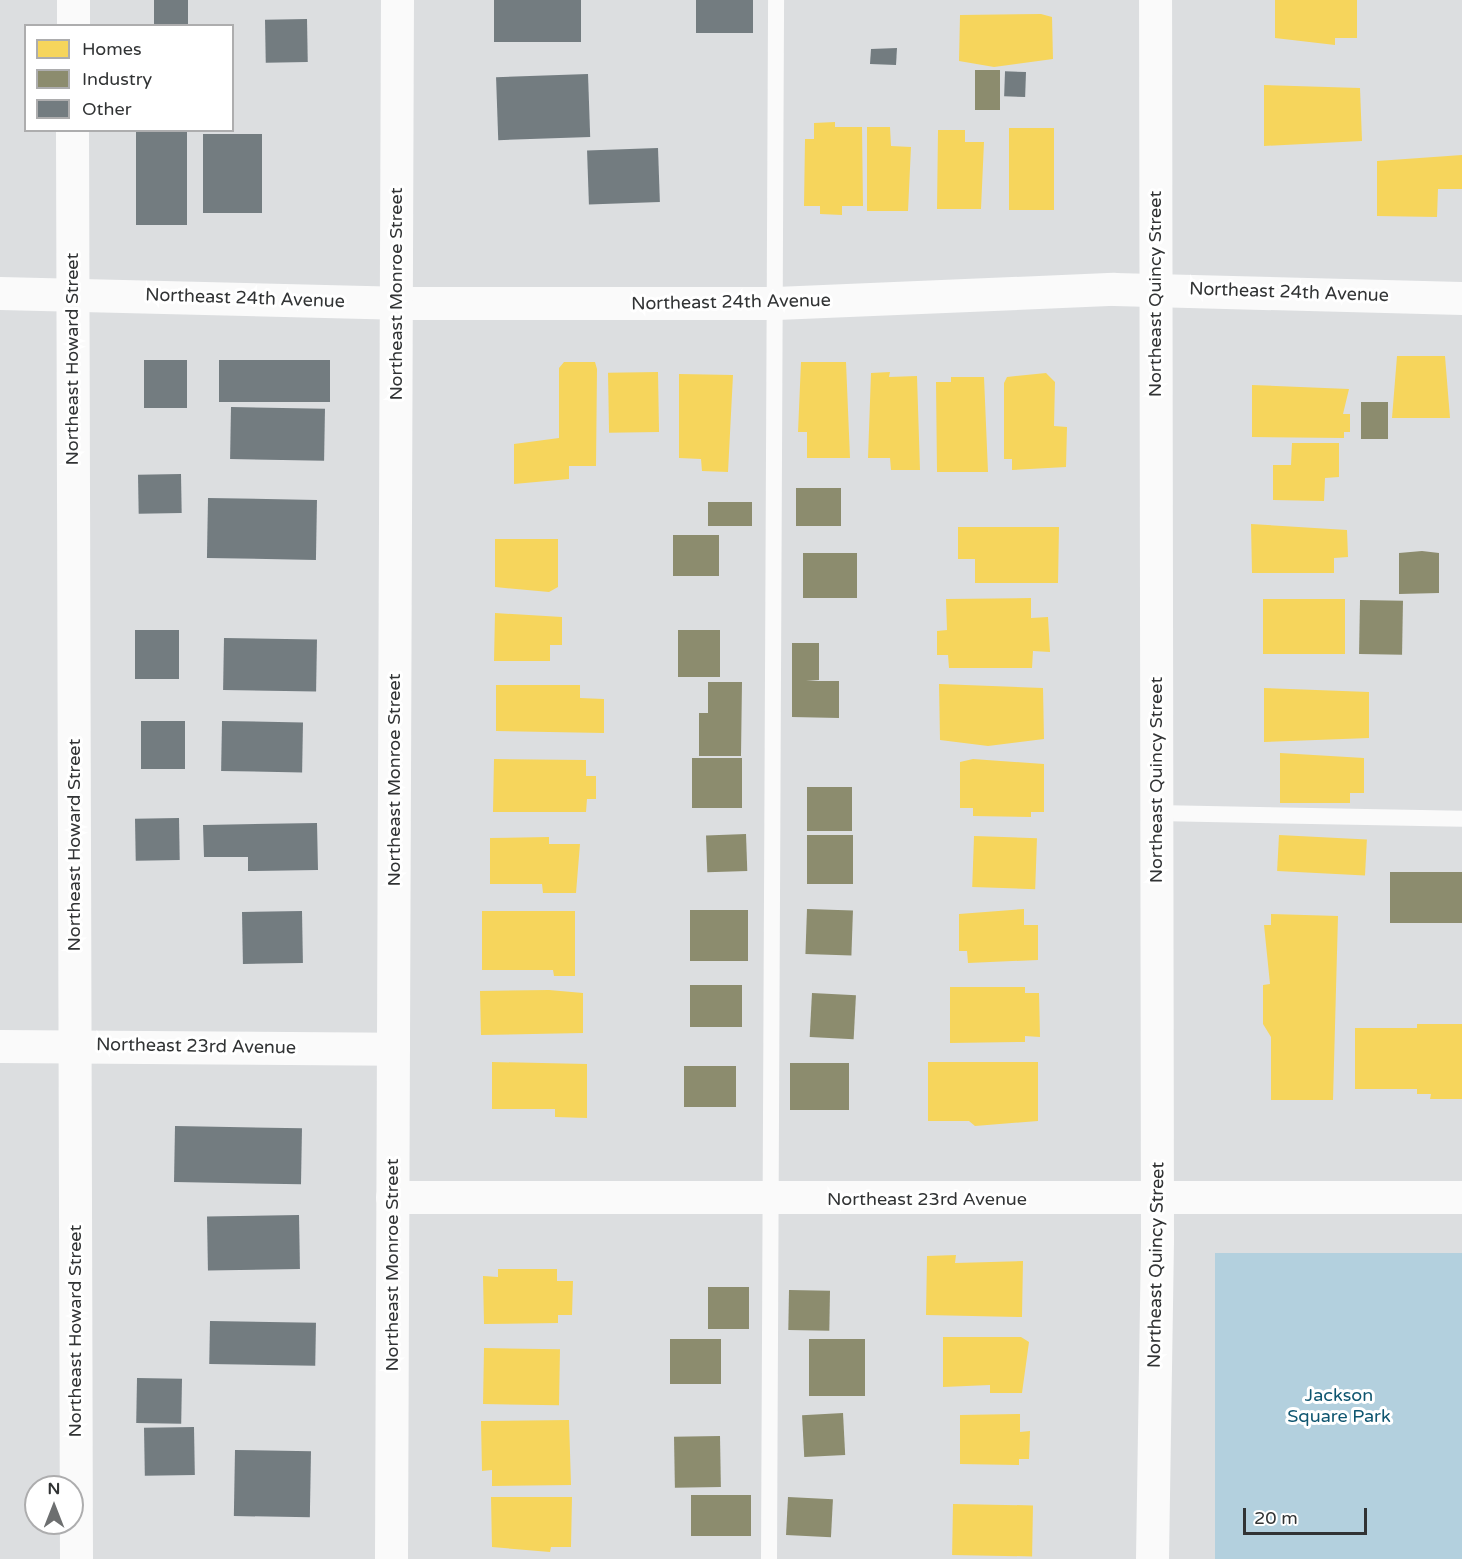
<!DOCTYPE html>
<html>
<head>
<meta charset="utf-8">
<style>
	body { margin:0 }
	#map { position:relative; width:1462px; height:1559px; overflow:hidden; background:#dcdee0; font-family:"Varela Round",sans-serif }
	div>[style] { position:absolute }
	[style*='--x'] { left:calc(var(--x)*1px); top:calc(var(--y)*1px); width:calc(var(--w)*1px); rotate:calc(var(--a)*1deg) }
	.green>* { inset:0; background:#b3d0de; transform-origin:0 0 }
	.homes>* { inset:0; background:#f6d55c; transform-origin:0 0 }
	.industry>* { inset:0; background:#8c8c6e; transform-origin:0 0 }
	.building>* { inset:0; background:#737c80; transform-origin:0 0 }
	.lane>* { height:16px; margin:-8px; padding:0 8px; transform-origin:8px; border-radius:8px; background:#fafafa }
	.street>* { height:33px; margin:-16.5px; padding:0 16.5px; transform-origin:16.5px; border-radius:16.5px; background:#fafafa }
	.secondary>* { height:33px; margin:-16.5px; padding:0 16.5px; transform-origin:16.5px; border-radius:16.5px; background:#fafafa }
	span { translate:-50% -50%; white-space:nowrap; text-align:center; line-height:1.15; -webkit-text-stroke:6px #fff; paint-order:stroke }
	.street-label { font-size:18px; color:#313334 }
	.park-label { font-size:18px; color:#0f5670 }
	.legend { position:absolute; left:24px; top:24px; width:210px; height:108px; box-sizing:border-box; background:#fff; border:2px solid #adadae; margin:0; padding:8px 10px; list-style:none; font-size:18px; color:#313334 }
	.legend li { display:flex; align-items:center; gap:12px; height:30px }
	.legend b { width:30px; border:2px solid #adadae }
	.north { position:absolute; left:24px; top:1475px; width:60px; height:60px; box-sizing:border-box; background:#fff; border:2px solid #adadae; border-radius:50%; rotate:0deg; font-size:16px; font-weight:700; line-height:24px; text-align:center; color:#313334 }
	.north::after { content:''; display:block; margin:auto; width:21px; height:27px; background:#6d6f70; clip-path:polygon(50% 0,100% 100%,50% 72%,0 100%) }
	.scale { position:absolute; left:1243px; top:1508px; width:124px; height:27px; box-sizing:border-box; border:3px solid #313334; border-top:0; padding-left:8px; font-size:18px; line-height:21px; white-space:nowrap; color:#313334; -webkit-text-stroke:4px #fff; paint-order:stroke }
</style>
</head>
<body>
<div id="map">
	<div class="green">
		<i style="left:1215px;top:1253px;width:247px;height:306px"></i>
	</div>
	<div class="homes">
		<i style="clip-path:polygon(1275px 0,1357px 0,1357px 38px,1335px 38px,1335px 45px,1275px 38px)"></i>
		<i style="clip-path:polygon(1041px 14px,1052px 17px,1053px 59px,994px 67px,959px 61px,960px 15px)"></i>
		<i style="clip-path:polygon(1264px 85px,1360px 88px,1362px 141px,1264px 146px)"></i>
		<i style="clip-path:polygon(835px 122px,835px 127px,862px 127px,863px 206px,842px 206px,842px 215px,820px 214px,820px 206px,804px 206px,805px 139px,814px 139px,814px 123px)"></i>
		<i style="clip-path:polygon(867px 127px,890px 127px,891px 146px,911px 147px,908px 211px,867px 211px)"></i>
		<i style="left:1009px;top:128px;width:45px;height:82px"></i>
		<i style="clip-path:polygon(938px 130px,965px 130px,965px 142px,984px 142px,981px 209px,937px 209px)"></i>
		<i style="clip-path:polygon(1462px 155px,1462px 189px,1438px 189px,1437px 217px,1377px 216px,1377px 161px)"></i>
		<i style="clip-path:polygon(1397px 356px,1445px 356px,1450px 418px,1392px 418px)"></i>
		<i style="clip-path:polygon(564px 362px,595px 362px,597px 369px,596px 466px,569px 466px,569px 479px,514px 484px,514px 444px,559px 438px,559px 368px)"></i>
		<i style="clip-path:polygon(801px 362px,846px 362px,850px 458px,807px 458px,807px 432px,798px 432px)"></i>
		<i style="left:658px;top:372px;width:60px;height:50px;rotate:89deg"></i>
		<i style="clip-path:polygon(890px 372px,889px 377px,917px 376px,920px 470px,891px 470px,890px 458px,868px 458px,871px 373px)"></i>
		<i style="clip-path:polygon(1046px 373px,1055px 382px,1054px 426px,1067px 427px,1066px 467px,1012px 470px,1012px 459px,1004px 459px,1004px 383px,1007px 377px)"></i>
		<i style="clip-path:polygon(679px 374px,733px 375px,728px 472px,702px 471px,701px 459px,679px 458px)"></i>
		<i style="clip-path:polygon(951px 377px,984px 377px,988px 472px,937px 472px,936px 382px,951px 382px)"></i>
		<i style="clip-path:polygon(1252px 385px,1349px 389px,1343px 414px,1350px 414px,1350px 432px,1344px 432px,1344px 438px,1252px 437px)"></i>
		<i style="clip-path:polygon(1292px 443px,1339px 443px,1339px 477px,1325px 478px,1324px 501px,1273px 500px,1273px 465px,1291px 465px)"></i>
		<i style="clip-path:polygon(1251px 524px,1347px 530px,1348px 557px,1334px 558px,1334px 573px,1252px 573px)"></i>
		<i style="clip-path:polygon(958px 527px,1059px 527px,1058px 583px,975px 583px,975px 559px,958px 559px)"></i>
		<i style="clip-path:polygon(495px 539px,558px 539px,558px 587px,549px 592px,495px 587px)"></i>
		<i style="clip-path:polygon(1031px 598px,1031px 618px,1048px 617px,1050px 652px,1033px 651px,1032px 668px,949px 668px,948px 655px,937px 655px,937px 631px,947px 630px,946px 599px)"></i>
		<i style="left:1263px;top:599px;width:82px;height:55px"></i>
		<i style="clip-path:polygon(495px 613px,562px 617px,562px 645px,550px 645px,550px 661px,494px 661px)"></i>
		<i style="clip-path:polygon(939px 684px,1043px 688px,1044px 739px,988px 746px,940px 740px)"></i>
		<i style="clip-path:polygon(496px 685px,580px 685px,580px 698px,604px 699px,604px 733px,496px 731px)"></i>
		<i style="clip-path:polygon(1264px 688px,1369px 692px,1369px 738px,1264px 742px)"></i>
		<i style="clip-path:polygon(1280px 753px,1364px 758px,1364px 793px,1350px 793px,1350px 803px,1280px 803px)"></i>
		<i style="clip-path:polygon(494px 759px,586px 760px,586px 776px,596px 776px,596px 799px,587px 799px,586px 812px,493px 812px)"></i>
		<i style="clip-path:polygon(973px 759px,1044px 764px,1044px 812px,1031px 812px,1031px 817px,973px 816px,973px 808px,960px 808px,960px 762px)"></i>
		<i style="left:1279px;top:835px;width:88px;height:36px;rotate:3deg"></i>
		<i style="left:974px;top:836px;width:63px;height:51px;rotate:2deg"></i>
		<i style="clip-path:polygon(549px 837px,549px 844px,580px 844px,576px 893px,543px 893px,542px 884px,490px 884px,490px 838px)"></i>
		<i style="clip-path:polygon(1024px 909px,1024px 925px,1038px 925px,1038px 960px,968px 963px,967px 951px,959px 951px,959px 914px)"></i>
		<i style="clip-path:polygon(482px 911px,575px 911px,575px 976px,554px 976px,553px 970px,482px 970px)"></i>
		<i style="clip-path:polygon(1271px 914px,1338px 916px,1333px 1100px,1271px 1100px,1271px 1037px,1263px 1024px,1263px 985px,1270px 984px,1264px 925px,1271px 925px)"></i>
		<i style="clip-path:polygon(950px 987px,1025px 987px,1025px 993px,1039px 993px,1040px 1037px,1025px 1036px,1025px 1042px,950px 1043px)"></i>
		<i style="clip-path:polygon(549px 990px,583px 993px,583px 1033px,481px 1035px,480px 991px)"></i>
		<i style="clip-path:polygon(1417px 1024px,1462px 1024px,1462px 1099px,1430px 1099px,1431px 1094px,1417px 1094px,1417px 1089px,1355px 1089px,1355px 1028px,1417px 1028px)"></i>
		<i style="clip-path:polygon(492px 1062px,587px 1064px,587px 1118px,555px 1117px,555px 1109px,492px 1109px)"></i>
		<i style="clip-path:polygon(928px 1062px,1038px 1062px,1038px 1121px,975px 1126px,969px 1121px,928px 1121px)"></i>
		<i style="clip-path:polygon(956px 1255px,955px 1263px,1023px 1261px,1022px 1317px,926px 1315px,927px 1256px)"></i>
		<i style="clip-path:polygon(498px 1269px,557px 1269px,557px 1281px,573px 1281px,572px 1315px,558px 1315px,558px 1323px,484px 1324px,483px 1276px,498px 1277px)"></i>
		<i style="clip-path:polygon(943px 1337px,1021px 1337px,1029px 1342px,1022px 1393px,990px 1393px,990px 1385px,943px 1387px)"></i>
		<i style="left:484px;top:1348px;width:76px;height:56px;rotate:1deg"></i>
		<i style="clip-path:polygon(1020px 1414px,1020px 1432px,1030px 1431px,1029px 1459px,1019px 1459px,1019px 1465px,960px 1464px,960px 1415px)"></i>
		<i style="clip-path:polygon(569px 1420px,571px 1485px,492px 1486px,492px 1470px,482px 1471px,481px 1421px)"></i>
		<i style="clip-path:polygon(491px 1497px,572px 1497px,571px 1547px,551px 1547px,550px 1552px,492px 1547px)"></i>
		<i style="left:953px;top:1504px;width:80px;height:51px;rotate:1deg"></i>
	</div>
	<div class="industry">
		<i style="left:975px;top:70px;width:25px;height:40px"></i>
		<i style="left:1361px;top:402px;width:27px;height:37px"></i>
		<i style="left:841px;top:488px;width:38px;height:45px;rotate:90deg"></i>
		<i style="left:752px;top:502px;width:24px;height:44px;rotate:90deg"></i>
		<i style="left:673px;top:535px;width:46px;height:41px"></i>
		<i style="clip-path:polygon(1422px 551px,1439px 553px,1439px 593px,1399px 594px,1399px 553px)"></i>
		<i style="left:803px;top:553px;width:54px;height:45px"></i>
		<i style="left:1360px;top:600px;width:43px;height:54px;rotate:1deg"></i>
		<i style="left:678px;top:630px;width:42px;height:47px"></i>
		<i style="clip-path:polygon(792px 643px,819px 643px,819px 680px,806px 681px,839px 681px,839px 718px,792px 717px)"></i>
		<i style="clip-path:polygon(708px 682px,742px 682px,741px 756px,699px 756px,699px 713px,708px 713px)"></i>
		<i style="left:692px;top:758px;width:50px;height:50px"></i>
		<i style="left:807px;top:787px;width:45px;height:44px"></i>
		<i style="left:746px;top:834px;width:37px;height:40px;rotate:88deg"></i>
		<i style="left:807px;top:835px;width:46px;height:49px"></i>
		<i style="left:1462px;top:872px;width:51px;height:72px;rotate:90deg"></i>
		<i style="left:807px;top:909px;width:46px;height:45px;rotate:2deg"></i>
		<i style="left:690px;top:910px;width:58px;height:51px"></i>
		<i style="left:742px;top:985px;width:42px;height:52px;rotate:90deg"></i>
		<i style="left:812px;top:993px;width:44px;height:44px;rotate:3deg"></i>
		<i style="left:790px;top:1063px;width:59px;height:47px"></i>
		<i style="left:684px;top:1066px;width:52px;height:41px"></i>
		<i style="left:708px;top:1287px;width:41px;height:42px"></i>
		<i style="left:789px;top:1290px;width:41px;height:40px;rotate:1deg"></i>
		<i style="left:670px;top:1339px;width:51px;height:45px"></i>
		<i style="left:865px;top:1339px;width:57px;height:56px;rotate:90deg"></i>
		<i style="left:843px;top:1413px;width:42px;height:41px;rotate:87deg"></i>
		<i style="left:720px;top:1436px;width:51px;height:46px;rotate:89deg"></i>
		<i style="left:691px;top:1495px;width:60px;height:41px"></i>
		<i style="left:788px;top:1497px;width:45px;height:38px;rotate:3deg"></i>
	</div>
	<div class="building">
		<i style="left:154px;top:0;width:34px;height:26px"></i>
		<i style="left:494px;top:0;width:87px;height:42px"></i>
		<i style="left:696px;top:0;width:57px;height:33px"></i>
		<i style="left:307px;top:19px;width:43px;height:42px;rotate:89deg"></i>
		<i style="clip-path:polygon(897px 48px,896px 65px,870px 64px,871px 49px)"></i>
		<i style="left:1026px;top:72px;width:25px;height:21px;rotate:92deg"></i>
		<i style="left:588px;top:74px;width:63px;height:92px;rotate:88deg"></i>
		<i style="left:136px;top:130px;width:51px;height:95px"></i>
		<i style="left:203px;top:134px;width:59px;height:79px"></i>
		<i style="left:658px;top:148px;width:54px;height:71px;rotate:88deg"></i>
		<i style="left:144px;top:360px;width:43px;height:48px"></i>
		<i style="left:219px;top:360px;width:111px;height:42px"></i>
		<i style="left:231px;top:407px;width:94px;height:52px;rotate:1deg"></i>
		<i style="left:181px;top:474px;width:39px;height:43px;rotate:89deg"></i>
		<i style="left:208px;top:498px;width:109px;height:60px;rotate:1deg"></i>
		<i style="left:135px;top:630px;width:44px;height:49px"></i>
		<i style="left:224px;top:638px;width:93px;height:52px;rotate:1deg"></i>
		<i style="left:141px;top:721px;width:44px;height:48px"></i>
		<i style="left:222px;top:721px;width:81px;height:50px;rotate:1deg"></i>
		<i style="left:179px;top:818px;width:42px;height:44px;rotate:89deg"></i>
		<i style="clip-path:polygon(317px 823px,318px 870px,248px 871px,248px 857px,204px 857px,203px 825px)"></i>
		<i style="left:302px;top:911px;width:52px;height:60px;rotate:89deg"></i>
		<i style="left:175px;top:1126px;width:127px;height:56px;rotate:1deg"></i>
		<i style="left:299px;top:1215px;width:54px;height:92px;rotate:89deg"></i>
		<i style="left:210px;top:1321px;width:106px;height:43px;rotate:1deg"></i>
		<i style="left:137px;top:1378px;width:45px;height:45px;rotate:1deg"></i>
		<i style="left:194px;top:1427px;width:48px;height:50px;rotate:89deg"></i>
		<i style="left:235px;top:1450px;width:76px;height:66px;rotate:1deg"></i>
	</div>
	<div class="lane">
		<i style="--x:1156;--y:813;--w:306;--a:1.1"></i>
		<i style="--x:769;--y:1559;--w:1559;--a:-89.74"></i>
	</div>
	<div class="street">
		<i style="--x:73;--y:26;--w:26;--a:-90"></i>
		<i style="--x:72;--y:130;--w:1429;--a:89.84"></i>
		<i style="--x:0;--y:293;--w:396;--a:1.4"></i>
		<i style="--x:396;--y:303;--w:380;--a:0"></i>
		<i style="--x:776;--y:303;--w:338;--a:-2.4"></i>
		<i style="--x:1114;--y:289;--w:348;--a:1.5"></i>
		<i style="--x:0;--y:1046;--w:393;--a:0.4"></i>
		<i style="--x:392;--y:1197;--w:1070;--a:0"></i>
		<i style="--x:1152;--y:1559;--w:319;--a:-89.1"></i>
		<i style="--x:1157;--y:1240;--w:1240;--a:-90.09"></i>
	</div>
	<div class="secondary">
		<i style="--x:391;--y:1559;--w:1559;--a:-89.78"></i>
	</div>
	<div class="street-label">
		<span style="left:1289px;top:292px;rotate:2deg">Northeast 24th Avenue</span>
		<span style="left:396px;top:294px;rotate:-90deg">Northeast Monroe Street</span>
		<span style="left:1155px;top:294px;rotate:-90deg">Northeast Quincy Street</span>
		<span style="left:245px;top:298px;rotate:2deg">Northeast 24th Avenue</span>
		<span style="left:731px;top:302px;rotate:-1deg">Northeast 24th Avenue</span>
		<span style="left:72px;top:359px;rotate:-90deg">Northeast Howard Street</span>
		<span style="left:394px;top:780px;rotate:-90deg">Northeast Monroe Street</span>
		<span style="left:1156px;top:780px;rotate:-90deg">Northeast Quincy Street</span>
		<span style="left:74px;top:845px;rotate:-90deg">Northeast Howard Street</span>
		<span style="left:196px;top:1046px;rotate:1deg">Northeast 23rd Avenue</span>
		<span style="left:927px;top:1199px">Northeast 23rd Avenue</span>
		<span style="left:392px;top:1265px;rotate:-90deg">Northeast Monroe Street</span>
		<span style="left:1156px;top:1265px;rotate:-89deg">Northeast Quincy Street</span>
		<span style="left:75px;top:1331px;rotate:-90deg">Northeast Howard Street</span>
	</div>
	<div class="park-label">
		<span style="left:1339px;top:1406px">Jackson<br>Square Park</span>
	</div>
	<ul class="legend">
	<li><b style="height:16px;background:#f6d55c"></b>Homes</li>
	<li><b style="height:16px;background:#8c8c6e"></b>Industry</li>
	<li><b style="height:16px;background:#737c80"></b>Other</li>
	</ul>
	<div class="north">N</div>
	<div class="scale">20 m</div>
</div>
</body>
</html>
